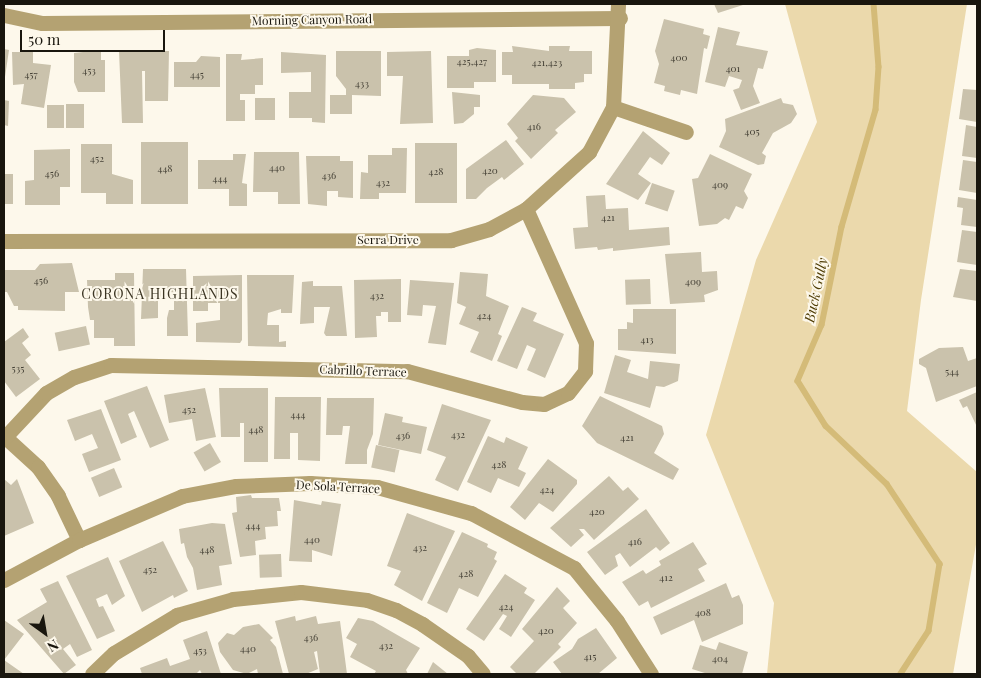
<!DOCTYPE html>
<html>
<head>
<meta charset="utf-8">
<style>
	body { margin:0 }
	#map { position:relative; width:981px; height:678px; overflow:hidden; background:#fdf8eb; font-family:"Playfair Display",serif }
	div>[style] { position:absolute }
	[style*='--x'] { left:calc(var(--x)*1px); top:calc(var(--y)*1px); width:calc(var(--w)*1px); rotate:calc(var(--a)*1deg) }
	.green>* { inset:0; background:#ebd9ac }
	.stream>* { height:5.5px; margin:-2.75px; padding:0 2.75px; transform-origin:2.75px; border-radius:2.75px; background:#d4bb78 }
	.building>* { inset:0; background:#cac2ac; transform-origin:0 0 }
	.street>* { height:15px; margin:-7.5px; padding:0 7.5px; transform-origin:7.5px; border-radius:7.5px; background:#b4a272 }
	span { translate:-50% -50%; white-space:nowrap; text-align:center; line-height:1.15; -webkit-text-stroke:4px #fdf8eb; paint-order:stroke }
	.number-label { font-size:10px; color:#454136 }
	.number-label span { -webkit-text-stroke-width:0 }
	.street-label { font-size:12px; color:#19160e }
	.water-label { font-size:14px; color:#4f3d05; font-style:italic }
	.neighbourhood-label { font-size:14px; color:#3b3422; letter-spacing:1px }
	.frame { position:absolute; inset:0; border:5px solid #19160e; pointer-events:none }
	.north { position:absolute; left:20px; top:608px; width:50px; height:50px; -webkit-text-stroke:4px #fdf8eb; paint-order:stroke; rotate:148deg; font-size:14px; font-weight:700; line-height:20px; text-align:center; color:#19160e }
	.north::after { content:''; display:block; margin:auto; width:18px; height:22px; background:#19160e; clip-path:polygon(50% 0,100% 100%,50% 72%,0 100%) }
	.scale { position:absolute; left:20px; top:30px; width:145px; height:22px; box-sizing:border-box; border:2px solid #19160e; border-top:0; padding-left:6px; font-size:15px; line-height:18px; white-space:nowrap; color:#19160e; -webkit-text-stroke:4px #fdf8eb; paint-order:stroke }
</style>
</head>
<body>
<div id="map">
	<div class="green">
		<i style="clip-path:polygon(785px 4px,967px 4px,921px 300px,907px 411px,977px 472px,977px 539px,953px 674px,767px 674px,774px 603px,706px 435px,756px 260px,817px 122px)"></i>
	</div>
	<div class="stream">
		<i style="--x:874;--y:4;--w:63;--a:85.5"></i>
		<i style="--x:879;--y:67;--w:43;--a:94"></i>
		<i style="--x:876;--y:110;--w:122;--a:106.2"></i>
		<i style="--x:842;--y:227;--w:100;--a:101.5"></i>
		<i style="--x:822;--y:325;--w:61;--a:113.2"></i>
		<i style="--x:798;--y:381;--w:53;--a:58.1"></i>
		<i style="--x:826;--y:426;--w:84;--a:43.6"></i>
		<i style="--x:887;--y:484;--w:96;--a:56.5"></i>
		<i style="--x:940;--y:564;--w:68;--a:99.3"></i>
		<i style="--x:929;--y:631;--w:51;--a:123.1"></i>
	</div>
	<div class="building">
		<i style="clip-path:polygon(714px 4px,746px 4px,718px 13px)"></i>
		<i style="clip-path:polygon(664px 19px,704px 29px,703px 34px,710px 36px,707px 49px,704px 48px,697px 94px,681px 90px,680px 95px,664px 91px,665px 86px,654px 83px,659px 64px,655px 51px)"></i>
		<i style="clip-path:polygon(718px 27px,740px 32px,736px 45px,768px 51px,763px 69px,758px 68px,753px 86px,760px 103px,741px 110px,733px 90px,739px 88px,742px 80px,729px 76px,725px 87px,705px 82px)"></i>
		<i style="clip-path:polygon(512px 46px,549px 51px,549px 46px,570px 46px,569px 51px,592px 51px,592px 74px,584px 74px,584px 82px,575px 83px,575px 89px,549px 89px,549px 84px,512px 84px,512px 75px,502px 75px,502px 52px,513px 52px)"></i>
		<i style="clip-path:polygon(477px 48px,496px 50px,496px 82px,474px 82px,474px 88px,447px 88px,447px 56px,469px 56px,469px 50px)"></i>
		<i style="clip-path:polygon(4px 49px,9px 50px,5px 77px,4px 77px)"></i>
		<i style="clip-path:polygon(101px 50px,101px 60px,105px 60px,105px 92px,78px 92px,74px 82px,74px 53px)"></i>
		<i style="clip-path:polygon(119px 51px,169px 51px,168px 101px,145px 101px,145px 71px,142px 71px,143px 123px,122px 123px)"></i>
		<i style="clip-path:polygon(336px 51px,381px 51px,381px 96px,352px 95px,352px 114px,330px 114px,330px 95px,346px 95px,346px 89px,336px 76px)"></i>
		<i style="clip-path:polygon(431px 51px,433px 123px,400px 124px,403px 76px,387px 76px,387px 52px)"></i>
		<i style="clip-path:polygon(12px 52px,33px 52px,33px 63px,51px 65px,44px 108px,21px 104px,24px 84px,13px 85px)"></i>
		<i style="clip-path:polygon(281px 52px,326px 55px,325px 123px,312px 122px,312px 118px,289px 118px,289px 92px,311px 92px,311px 72px,281px 73px)"></i>
		<i style="clip-path:polygon(226px 54px,242px 54px,241px 60px,263px 58px,263px 85px,255px 85px,255px 94px,240px 94px,240px 100px,245px 100px,245px 121px,226px 121px)"></i>
		<i style="clip-path:polygon(201px 56px,220px 57px,220px 87px,174px 87px,174px 62px,196px 62px)"></i>
		<i style="clip-path:polygon(963px 89px,977px 90px,977px 122px,959px 119px)"></i>
		<i style="clip-path:polygon(452px 92px,480px 95px,480px 107px,474px 107px,474px 114px,463px 123px,454px 124px)"></i>
		<i style="clip-path:polygon(533px 95px,564px 98px,576px 112px,555px 130px,558px 133px,531px 159px,515px 141px,518px 138px,507px 124px)"></i>
		<i style="left:255px;top:98px;width:20px;height:22px"></i>
		<i style="clip-path:polygon(781px 98px,783px 103px,793px 105px,797px 114px,791px 123px,773px 133px,762px 153px,766px 156px,764px 164px,758px 165px,719px 147px,726px 131px,725px 119px)"></i>
		<i style="clip-path:polygon(4px 100px,9px 101px,8px 126px,4px 125px)"></i>
		<i style="left:84px;top:104px;width:24px;height:18px;rotate:90deg"></i>
		<i style="left:47px;top:105px;width:17px;height:23px"></i>
		<i style="clip-path:polygon(966px 125px,977px 127px,977px 158px,962px 156px)"></i>
		<i style="clip-path:polygon(643px 131px,670px 153px,662px 165px,650px 157px,638px 174px,651px 183px,638px 200px,606px 184px)"></i>
		<i style="clip-path:polygon(506px 140px,524px 164px,504px 180px,502px 177px,487px 188px,476px 199px,466px 199px,466px 169px)"></i>
		<i style="left:141px;top:142px;width:47px;height:62px"></i>
		<i style="left:415px;top:143px;width:42px;height:60px"></i>
		<i style="clip-path:polygon(81px 144px,112px 144px,112px 174px,133px 180px,133px 204px,106px 204px,106px 193px,81px 193px)"></i>
		<i style="clip-path:polygon(392px 148px,407px 148px,406px 193px,379px 193px,379px 199px,360px 199px,361px 172px,368px 173px,368px 155px,392px 155px)"></i>
		<i style="clip-path:polygon(70px 149px,70px 187px,60px 187px,60px 205px,25px 205px,25px 181px,34px 180px,34px 150px)"></i>
		<i style="clip-path:polygon(254px 152px,299px 152px,300px 204px,278px 204px,278px 192px,253px 192px)"></i>
		<i style="clip-path:polygon(233px 154px,246px 154px,242px 183px,247px 184px,247px 206px,229px 206px,229px 189px,198px 189px,198px 160px,233px 160px)"></i>
		<i style="clip-path:polygon(710px 154px,752px 174px,744px 191px,748px 198px,743px 209px,736px 206px,729px 220px,725px 218px,717px 224px,699px 226px,692px 179px,698px 178px)"></i>
		<i style="clip-path:polygon(306px 156px,340px 156px,340px 161px,353px 161px,353px 198px,338px 197px,338px 191px,327px 191px,327px 206px,308px 204px)"></i>
		<i style="clip-path:polygon(963px 160px,977px 162px,977px 193px,959px 190px)"></i>
		<i style="left:4px;top:174px;width:9px;height:30px"></i>
		<i style="left:652px;top:183px;width:24px;height:22px;rotate:19deg"></i>
		<i style="clip-path:polygon(605px 195px,606px 209px,628px 208px,629px 230px,669px 227px,670px 245px,613px 251px,613px 248px,598px 250px,597px 247px,575px 249px,573px 228px,588px 227px,586px 196px)"></i>
		<i style="clip-path:polygon(958px 197px,977px 200px,977px 227px,961px 225px,963px 208px,957px 207px)"></i>
		<i style="clip-path:polygon(962px 230px,977px 232px,977px 265px,957px 262px)"></i>
		<i style="clip-path:polygon(701px 252px,702px 272px,717px 271px,718px 290px,704px 295px,705px 302px,670px 304px,665px 254px)"></i>
		<i style="clip-path:polygon(72px 263px,79px 292px,65px 292px,65px 311px,18px 310px,18px 306px,14px 306px,7px 292px,4px 292px,4px 270px,35px 270px,40px 264px)"></i>
		<i style="clip-path:polygon(143px 269px,186px 269px,188px 336px,167px 336px,167px 318px,169px 310px,174px 310px,174px 298px,158px 298px,158px 318px,141px 319px)"></i>
		<i style="clip-path:polygon(960px 269px,977px 271px,977px 301px,953px 297px)"></i>
		<i style="clip-path:polygon(460px 272px,488px 274px,486px 296px,509px 306px,498px 334px,502px 336px,492px 361px,470px 352px,479px 332px,459px 324px,466px 307px,457px 303px)"></i>
		<i style="clip-path:polygon(115px 273px,134px 273px,135px 346px,114px 346px,114px 338px,94px 338px,94px 320px,90px 320px,88px 307px,87px 280px,115px 280px)"></i>
		<i style="clip-path:polygon(242px 275px,242px 340px,240px 343px,196px 342px,196px 323px,220px 320px,220px 303px,208px 303px,208px 311px,193px 311px,193px 276px)"></i>
		<i style="clip-path:polygon(247px 275px,294px 275px,292px 313px,281px 313px,281px 309px,268px 313px,267px 325px,279px 325px,279px 342px,286px 341px,286px 347px,248px 346px)"></i>
		<i style="clip-path:polygon(401px 279px,401px 322px,388px 322px,388px 312px,381px 312px,381px 316px,376px 316px,377px 337px,355px 338px,354px 280px)"></i>
		<i style="left:650px;top:279px;width:25px;height:25px;rotate:88deg"></i>
		<i style="clip-path:polygon(410px 280px,454px 283px,446px 345px,428px 343px,436px 306px,423px 305px,422px 316px,407px 315px)"></i>
		<i style="clip-path:polygon(313px 281px,313px 286px,342px 286px,347px 336px,326px 336px,324px 333px,330px 307px,314px 307px,314px 323px,300px 324px,302px 282px)"></i>
		<i style="clip-path:polygon(522px 307px,537px 313px,533px 321px,564px 334px,545px 378px,527px 370px,536px 349px,527px 345px,517px 369px,497px 361px)"></i>
		<i style="clip-path:polygon(633px 309px,676px 309px,676px 354px,618px 350px,618px 329px,627px 329px,627px 322px,633px 323px)"></i>
		<i style="left:86px;top:326px;width:19px;height:32px;rotate:78deg"></i>
		<i style="clip-path:polygon(23px 328px,29px 337px,22px 343px,31px 355px,25px 360px,40px 379px,16px 397px,4px 381px,4px 342px)"></i>
		<i style="clip-path:polygon(963px 347px,968px 361px,977px 358px,977px 386px,936px 402px,926px 368px,919px 364px,919px 359px,939px 348px)"></i>
		<i style="clip-path:polygon(615px 355px,631px 360px,627px 372px,648px 379px,650px 361px,680px 364px,678px 381px,664px 387px,656px 386px,650px 408px,604px 393px)"></i>
		<i style="clip-path:polygon(147px 386px,169px 440px,150px 448px,134px 411px,128px 414px,137px 437px,121px 444px,104px 401px)"></i>
		<i style="clip-path:polygon(205px 388px,216px 437px,196px 441px,192px 419px,169px 423px,164px 395px)"></i>
		<i style="clip-path:polygon(219px 388px,268px 388px,268px 462px,244px 462px,244px 423px,240px 423px,240px 437px,221px 437px)"></i>
		<i style="clip-path:polygon(977px 392px,977px 427px,967px 406px,963px 408px,959px 400px)"></i>
		<i style="clip-path:polygon(600px 396px,662px 426px,664px 434px,654px 453px,679px 469px,673px 480px,597px 443px,582px 426px)"></i>
		<i style="clip-path:polygon(275px 397px,321px 397px,320px 461px,298px 460px,298px 433px,290px 433px,290px 459px,274px 459px)"></i>
		<i style="clip-path:polygon(327px 398px,374px 398px,373px 434px,367px 450px,367px 464px,345px 464px,350px 426px,343px 426px,342px 435px,326px 435px)"></i>
		<i style="clip-path:polygon(442px 404px,491px 420px,458px 491px,435px 480px,446px 457px,427px 450px)"></i>
		<i style="clip-path:polygon(101px 409px,121px 460px,89px 472px,82px 454px,98px 448px,92px 434px,75px 441px,67px 420px)"></i>
		<i style="clip-path:polygon(385px 413px,403px 417px,402px 422px,427px 427px,421px 454px,378px 445px)"></i>
		<i style="clip-path:polygon(488px 436px,504px 443px,506px 437px,528px 447px,518px 469px,526px 473px,519px 487px,498px 478px,491px 493px,467px 482px)"></i>
		<i style="left:210px;top:443px;width:22px;height:19px;rotate:60deg"></i>
		<i style="left:376px;top:445px;width:24px;height:23px;rotate:12deg"></i>
		<i style="clip-path:polygon(548px 459px,577px 480px,577px 484px,553px 512px,539px 503px,525px 520px,510px 507px)"></i>
		<i style="left:114px;top:468px;width:21px;height:25px;rotate:67deg"></i>
		<i style="clip-path:polygon(609px 476px,623px 491px,628px 487px,639px 499px,594px 540px,584px 529px,579px 529px,584px 535px,571px 547px,550px 528px)"></i>
		<i style="clip-path:polygon(4px 479px,11px 485px,17px 479px,34px 523px,4px 536px)"></i>
		<i style="clip-path:polygon(251px 495px,252px 498px,279px 498px,281px 511px,277px 511px,278px 526px,265px 527px,266px 539px,255px 541px,256px 555px,240px 557px,232px 513px,237px 512px,236px 497px)"></i>
		<i style="clip-path:polygon(294px 500px,321px 505px,322px 501px,341px 504px,332px 556px,312px 550px,312px 562px,289px 561px)"></i>
		<i style="clip-path:polygon(646px 509px,670px 543px,660px 551px,656px 547px,630px 567px,620px 553px,615px 556px,618px 566px,605px 575px,587px 552px)"></i>
		<i style="clip-path:polygon(407px 513px,455px 531px,422px 601px,394px 585px,401px 571px,387px 566px)"></i>
		<i style="clip-path:polygon(212px 523px,225px 524px,232px 564px,219px 566px,222px 585px,197px 590px,193px 568px,187px 557px,184px 543px,181px 544px,179px 529px)"></i>
		<i style="clip-path:polygon(462px 532px,488px 544px,487px 547px,497px 552px,494px 559px,497px 561px,478px 597px,459px 588px,447px 613px,427px 603px)"></i>
		<i style="clip-path:polygon(163px 541px,188px 591px,174px 598px,173px 595px,142px 612px,119px 561px)"></i>
		<i style="clip-path:polygon(693px 542px,707px 564px,698px 569px,705px 581px,651px 608px,648px 601px,639px 606px,622px 582px,643px 570px,646px 574px,661px 565px,659px 561px)"></i>
		<i style="left:281px;top:554px;width:23px;height:22px;rotate:88deg"></i>
		<i style="clip-path:polygon(108px 557px,125px 596px,112px 605px,107px 594px,96px 599px,99px 607px,103px 606px,115px 631px,97px 639px,66px 576px)"></i>
		<i style="clip-path:polygon(505px 574px,527px 588px,524px 593px,535px 600px,511px 637px,499px 629px,507px 616px,503px 614px,484px 641px,466px 629px)"></i>
		<i style="clip-path:polygon(58px 581px,92px 650px,77px 657px,70px 644px,63px 649px,76px 665px,64px 674px,17px 620px,47px 602px,40px 589px)"></i>
		<i style="clip-path:polygon(726px 583px,732px 598px,739px 595px,743px 605px,743px 624px,702px 642px,694px 620px,661px 635px,653px 617px)"></i>
		<i style="clip-path:polygon(557px 587px,570px 601px,563px 608px,577px 623px,558px 644px,561px 647px,534px 674px,517px 674px,510px 667px,534px 641px,522px 629px)"></i>
		<i style="clip-path:polygon(295px 616px,296px 621px,316px 616px,318px 624px,340px 621px,347px 674px,320px 674px,317px 651px,314px 652px,318px 669px,306px 674px,289px 674px,275px 621px)"></i>
		<i style="clip-path:polygon(358px 618px,373px 621px,420px 648px,406px 670px,408px 674px,374px 674px,376px 671px,350px 657px,357px 644px,346px 638px)"></i>
		<i style="clip-path:polygon(4px 620px,24px 634px,4px 660px,24px 674px,4px 674px)"></i>
		<i style="clip-path:polygon(259px 624px,273px 638px,270px 640px,276px 647px,283px 674px,258px 674px,257px 669px,247px 674px,233px 670px,220px 652px,218px 643px,227px 633px,234px 635px,243px 627px)"></i>
		<i style="clip-path:polygon(596px 628px,617px 658px,598px 674px,562px 674px,553px 662px,572px 649px,578px 639px)"></i>
		<i style="clip-path:polygon(207px 631px,221px 674px,202px 674px,200px 670px,196px 674px,142px 674px,140px 668px,167px 658px,170px 666px,190px 659px,183px 640px)"></i>
		<i style="clip-path:polygon(719px 642px,748px 652px,742px 674px,708px 674px,692px 669px,700px 645px,716px 650px)"></i>
		<i style="clip-path:polygon(433px 662px,448px 674px,427px 674px)"></i>
	</div>
	<div class="street">
		<i style="--x:4;--y:15;--w:39;--a:12"></i>
		<i style="--x:42;--y:23;--w:578;--a:-0.5"></i>
		<i style="--x:613;--y:107;--w:77;--a:18.9"></i>
		<i style="--x:4;--y:241;--w:447;--a:-0.1"></i>
		<i style="--x:451;--y:240;--w:40;--a:-16"></i>
		<i style="--x:489;--y:229;--w:42;--a:-28.4"></i>
		<i style="--x:526;--y:209;--w:85;--a:-42.1"></i>
		<i style="--x:589;--y:152;--w:51;--a:-61.9"></i>
		<i style="--x:613;--y:107;--w:103;--a:-87.2"></i>
		<i style="--x:4;--y:436;--w:46;--a:42.4"></i>
		<i style="--x:38;--y:467;--w:35;--a:55"></i>
		<i style="--x:58;--y:496;--w:49;--a:64.5"></i>
		<i style="--x:5;--y:437;--w:60;--a:-47"></i>
		<i style="--x:46;--y:393;--w:32;--a:-30"></i>
		<i style="--x:74;--y:377;--w:39;--a:-18"></i>
		<i style="--x:111;--y:365;--w:296;--a:1.2"></i>
		<i style="--x:407;--y:371;--w:119;--a:15.1"></i>
		<i style="--x:522;--y:402;--w:22;--a:5"></i>
		<i style="--x:544;--y:404;--w:26;--a:-25"></i>
		<i style="--x:568;--y:393;--w:28;--a:-52"></i>
		<i style="--x:585;--y:371;--w:28;--a:-88"></i>
		<i style="--x:586;--y:343;--w:147;--a:-114.1"></i>
		<i style="--x:4;--y:580;--w:85;--a:-28.1"></i>
		<i style="--x:79;--y:540;--w:112;--a:-23.1"></i>
		<i style="--x:182;--y:496;--w:55;--a:-10.5"></i>
		<i style="--x:236;--y:486;--w:74;--a:-2.3"></i>
		<i style="--x:310;--y:483;--w:67;--a:3.4"></i>
		<i style="--x:377;--y:487;--w:98;--a:15.5"></i>
		<i style="--x:471;--y:513;--w:117;--a:28.1"></i>
		<i style="--x:574;--y:568;--w:68;--a:50.9"></i>
		<i style="--x:617;--y:621;--w:63;--a:57.3"></i>
		<i style="--x:92;--y:674;--w:30;--a:-44"></i>
		<i style="--x:114;--y:653;--w:74;--a:-31.1"></i>
		<i style="--x:177;--y:615;--w:58;--a:-15.9"></i>
		<i style="--x:233;--y:599;--w:68;--a:-5.9"></i>
		<i style="--x:301;--y:592;--w:66;--a:6.9"></i>
		<i style="--x:367;--y:600;--w:31;--a:19"></i>
		<i style="--x:396;--y:610;--w:30;--a:28"></i>
		<i style="--x:422;--y:624;--w:56;--a:34.8"></i>
		<i style="--x:468;--y:656;--w:23;--a:50"></i>
	</div>
	<div class="number-label">
		<span style="left:679px;top:58px">400</span>
		<span style="left:472px;top:62px">425,427</span>
		<span style="left:547px;top:63px">421,423</span>
		<span style="left:733px;top:69px">401</span>
		<span style="left:89px;top:71px">453</span>
		<span style="left:31px;top:75px">457</span>
		<span style="left:197px;top:75px">445</span>
		<span style="left:362px;top:84px">433</span>
		<span style="left:534px;top:127px">416</span>
		<span style="left:752px;top:132px">405</span>
		<span style="left:97px;top:159px">452</span>
		<span style="left:277px;top:168px">440</span>
		<span style="left:165px;top:169px">448</span>
		<span style="left:490px;top:171px">420</span>
		<span style="left:436px;top:172px">428</span>
		<span style="left:52px;top:174px">456</span>
		<span style="left:329px;top:176px">436</span>
		<span style="left:220px;top:179px">444</span>
		<span style="left:383px;top:183px">432</span>
		<span style="left:720px;top:185px">409</span>
		<span style="left:608px;top:218px">421</span>
		<span style="left:41px;top:281px">456</span>
		<span style="left:693px;top:282px">409</span>
		<span style="left:377px;top:296px">432</span>
		<span style="left:484px;top:316px">424</span>
		<span style="left:647px;top:340px">413</span>
		<span style="left:18px;top:369px">535</span>
		<span style="left:952px;top:372px">544</span>
		<span style="left:189px;top:410px">452</span>
		<span style="left:298px;top:415px">444</span>
		<span style="left:256px;top:430px">448</span>
		<span style="left:458px;top:435px">432</span>
		<span style="left:403px;top:436px">436</span>
		<span style="left:627px;top:438px">421</span>
		<span style="left:499px;top:465px">428</span>
		<span style="left:547px;top:490px">424</span>
		<span style="left:597px;top:512px">420</span>
		<span style="left:253px;top:526px">444</span>
		<span style="left:312px;top:540px">440</span>
		<span style="left:635px;top:542px">416</span>
		<span style="left:420px;top:548px">432</span>
		<span style="left:207px;top:550px">448</span>
		<span style="left:150px;top:570px">452</span>
		<span style="left:466px;top:574px">428</span>
		<span style="left:666px;top:578px">412</span>
		<span style="left:506px;top:607px">424</span>
		<span style="left:703px;top:613px">408</span>
		<span style="left:546px;top:631px">420</span>
		<span style="left:311px;top:638px">436</span>
		<span style="left:386px;top:646px">432</span>
		<span style="left:248px;top:649px">440</span>
		<span style="left:200px;top:651px">453</span>
		<span style="left:590px;top:657px">415</span>
		<span style="left:720px;top:659px">404</span>
	</div>
	<div class="street-label">
		<span style="left:312px;top:20px;rotate:-1deg">Morning Canyon Road</span>
		<span style="left:388px;top:240px">Serra Drive</span>
		<span style="left:363px;top:371px;rotate:2deg">Cabrillo Terrace</span>
		<span style="left:338px;top:487px;rotate:3deg">De Sola Terrace</span>
	</div>
	<div class="water-label">
		<span style="left:816px;top:290px;rotate:-78deg">Buck Gully</span>
	</div>
	<div class="neighbourhood-label">
		<span style="left:160px;top:294px">CORONA HIGHLANDS</span>
	</div>
	<div class="frame"></div>
	<div class="north">N</div>
	<div class="scale">50 m</div>
</div>
</body>
</html>
